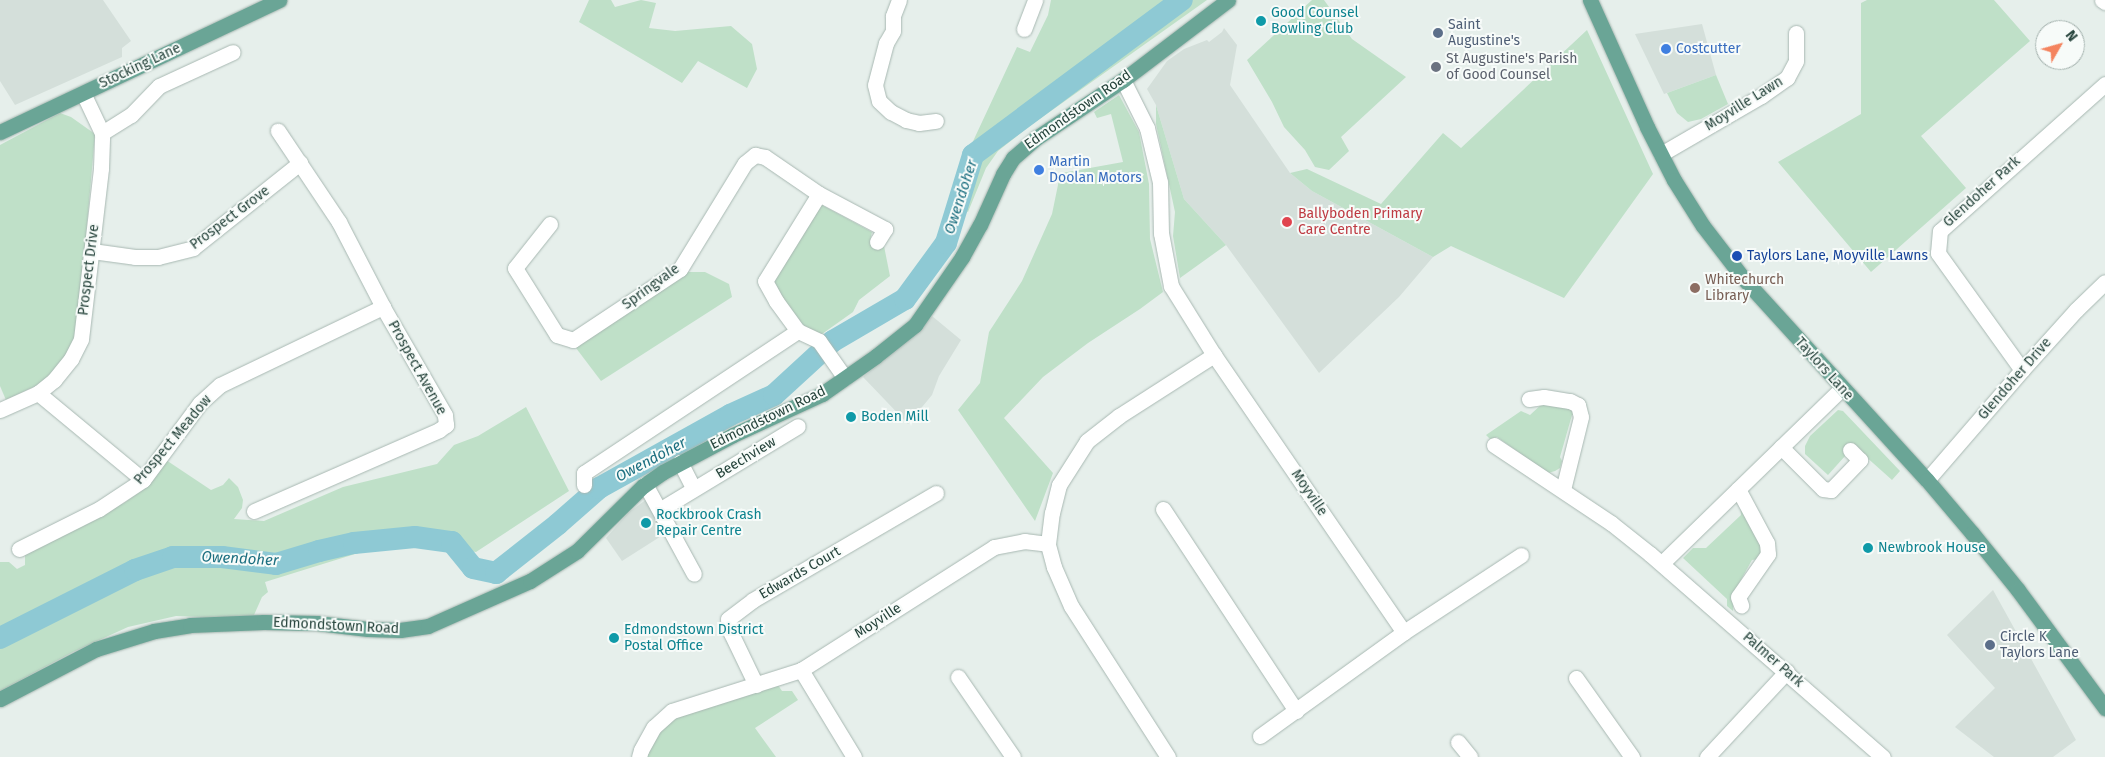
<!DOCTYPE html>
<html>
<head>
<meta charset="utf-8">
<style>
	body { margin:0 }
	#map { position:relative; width:2105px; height:757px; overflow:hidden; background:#e6efeb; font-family:"Fira Sans",sans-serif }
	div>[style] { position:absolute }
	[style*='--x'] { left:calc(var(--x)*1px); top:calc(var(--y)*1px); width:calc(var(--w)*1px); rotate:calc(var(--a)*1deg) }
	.built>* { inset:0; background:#d4dfda }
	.green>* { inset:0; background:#bfe0c8 }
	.river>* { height:22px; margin:-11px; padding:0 11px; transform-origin:11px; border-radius:11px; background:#8ec9d4 }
	.roads { filter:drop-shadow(0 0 1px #a8b8b2) drop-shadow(0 0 1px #a8b8b2) }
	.minor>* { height:15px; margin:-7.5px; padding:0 7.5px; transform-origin:7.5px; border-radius:7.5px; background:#fff }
	.major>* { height:15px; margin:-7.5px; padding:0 7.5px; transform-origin:7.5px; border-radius:7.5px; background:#6aa596 }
	.dots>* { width:14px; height:14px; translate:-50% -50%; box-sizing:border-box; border:2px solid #f7fbf9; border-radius:50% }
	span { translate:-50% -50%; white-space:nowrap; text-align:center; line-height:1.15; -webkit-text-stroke:4px #f7fbf9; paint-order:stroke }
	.culture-label { font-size:14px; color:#0d838f }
	.left { translate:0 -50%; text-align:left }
	.service-label { font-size:14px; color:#4e5e75 }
	.shop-label { font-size:14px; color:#366cbe }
	.worship-label { font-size:14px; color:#5b616d }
	.street-label { font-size:14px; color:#24423a }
	.health-label { font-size:14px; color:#be3a42 }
	.transit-label { font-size:14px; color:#164399 }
	.education-label { font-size:14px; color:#785e54 }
	.water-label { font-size:15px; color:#1c6f80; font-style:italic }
	.north { position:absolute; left:2035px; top:20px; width:50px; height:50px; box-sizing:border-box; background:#f7fbf9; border:1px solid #a3b1ad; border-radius:50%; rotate:52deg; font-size:14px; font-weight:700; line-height:20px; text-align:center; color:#24423a }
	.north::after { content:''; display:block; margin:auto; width:18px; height:22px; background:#f4845f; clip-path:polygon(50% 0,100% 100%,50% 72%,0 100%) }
</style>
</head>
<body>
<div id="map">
	<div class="built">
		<i style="clip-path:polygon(0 0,103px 0,131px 41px,122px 48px,122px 57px,15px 105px,0 81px)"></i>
		<i style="clip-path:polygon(1702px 24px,1716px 75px,1664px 94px,1635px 34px)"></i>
		<i style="clip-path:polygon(1224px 28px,1237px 45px,1230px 85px,1290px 173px,1312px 191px,1433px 257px,1399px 297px,1319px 373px,1226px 245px,1184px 199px,1156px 105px,1147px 89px,1167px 61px,1184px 49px,1207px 40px,1209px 42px,1222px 32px)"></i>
		<i style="clip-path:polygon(932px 316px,961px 340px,939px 376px,932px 395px,908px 424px,863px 377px,913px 337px)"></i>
		<i style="clip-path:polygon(647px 499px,666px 533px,622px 561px,606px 538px,628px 513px)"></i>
		<i style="clip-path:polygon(1993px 590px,2076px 740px,2053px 757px,1994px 757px,1955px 727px,1995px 688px,1947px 635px)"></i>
	</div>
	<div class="green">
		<i style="clip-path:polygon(589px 0,611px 0,615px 7px,641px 0,656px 3px,649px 28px,675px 31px,731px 26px,752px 44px,757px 69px,747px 88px,698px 61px,682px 83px,579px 22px)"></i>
		<i style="clip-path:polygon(1051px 0,1207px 0,1027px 128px,998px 151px,986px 168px,968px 212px,950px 204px,968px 152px,1017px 47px,1030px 52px,1048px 15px)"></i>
		<i style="clip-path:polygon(1312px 0,1324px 0,1352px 39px,1406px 77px,1341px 137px,1349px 151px,1329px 170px,1315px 167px,1305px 150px,1284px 127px,1272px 102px,1247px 60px)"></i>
		<i style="clip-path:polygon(1867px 0,1994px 0,2030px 41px,1921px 136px,1966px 188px,1871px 272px,1778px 162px,1861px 114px,1861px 3px)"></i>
		<i style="clip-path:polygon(1587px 30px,1653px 174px,1564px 298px,1451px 246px,1433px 257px,1312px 191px,1290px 173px,1307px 169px,1381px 204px,1443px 133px,1461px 148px)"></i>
		<i style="clip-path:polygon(1716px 75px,1728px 104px,1701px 119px,1688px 122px,1677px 113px,1667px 93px)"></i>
		<i style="clip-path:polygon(1119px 95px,1139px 132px,1149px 184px,1150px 239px,1163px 292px,1140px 309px,1088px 343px,1043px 377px,1004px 418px,1053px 473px,1035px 521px,958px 410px,980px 383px,989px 332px,1022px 281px,1052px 214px,1059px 180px,1062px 173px,1123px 162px,1111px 114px,1097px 118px,1094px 112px)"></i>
		<i style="clip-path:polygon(1156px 105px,1184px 199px,1226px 245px,1180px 278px,1173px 236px,1175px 212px,1156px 124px)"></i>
		<i style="clip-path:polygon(60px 113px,71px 117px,95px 134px,81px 294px,75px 335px,65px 358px,44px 382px,6px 400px,0 386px,0 145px)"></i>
		<i style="clip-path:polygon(820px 204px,872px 232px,870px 241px,884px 246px,890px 276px,859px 300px,853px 312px,822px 334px,808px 331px,780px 300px,774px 284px,774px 276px)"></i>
		<i style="clip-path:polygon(688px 272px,705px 272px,729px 284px,732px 297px,601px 381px,576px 348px)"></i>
		<i style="clip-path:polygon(1562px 402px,1571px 405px,1576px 415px,1572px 415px,1560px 457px,1562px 461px,1560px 468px,1555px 471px,1548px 473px,1497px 437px,1490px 439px,1486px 435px,1521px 411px,1530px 415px,1543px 403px,1554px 407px)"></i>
		<i style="clip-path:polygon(526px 407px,569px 491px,476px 552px,430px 545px,368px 550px,265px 582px,268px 592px,262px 597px,254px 615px,232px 618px,176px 616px,128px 627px,73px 652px,0 691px,0 562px,9px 562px,17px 569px,25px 565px,25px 553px,29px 548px,124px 503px,145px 488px,166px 460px,211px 490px,223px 485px,229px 478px,238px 487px,243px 500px,242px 508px,234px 519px,264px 521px,343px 487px,437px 464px,454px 445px,478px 436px)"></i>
		<i style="clip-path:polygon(1838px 410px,1843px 411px,1900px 471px,1892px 480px,1854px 446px,1828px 475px,1805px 454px,1805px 446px,1810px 436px)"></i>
		<i style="clip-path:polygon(1740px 503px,1762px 548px,1760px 559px,1752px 560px,1733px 594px,1733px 611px,1727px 606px,1727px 599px,1683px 558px,1693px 548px,1706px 548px,1741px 515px)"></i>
		<i style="clip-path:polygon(776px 682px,782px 691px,792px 691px,798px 700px,755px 728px,776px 757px,643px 757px,644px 750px,675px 713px)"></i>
	</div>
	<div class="river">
		<i style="--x:0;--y:638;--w:151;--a:-26.7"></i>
		<i style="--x:135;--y:570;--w:40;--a:-18.9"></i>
		<i style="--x:173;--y:557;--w:49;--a:0"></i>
		<i style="--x:222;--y:557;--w:54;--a:7.4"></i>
		<i style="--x:276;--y:564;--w:45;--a:-16.8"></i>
		<i style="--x:319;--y:551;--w:36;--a:-13"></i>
		<i style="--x:354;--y:543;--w:61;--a:-5.6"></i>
		<i style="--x:415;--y:537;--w:37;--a:8"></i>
		<i style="--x:452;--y:542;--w:33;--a:51"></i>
		<i style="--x:473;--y:568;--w:24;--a:12"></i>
		<i style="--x:496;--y:573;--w:79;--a:-38.3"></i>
		<i style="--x:558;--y:524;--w:55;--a:-41.3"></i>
		<i style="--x:599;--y:488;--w:150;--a:-29.1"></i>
		<i style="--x:730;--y:415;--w:48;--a:-24.4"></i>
		<i style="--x:774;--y:395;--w:80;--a:-42.5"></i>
		<i style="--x:833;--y:341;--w:83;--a:-30.3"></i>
		<i style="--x:905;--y:299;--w:69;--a:-53.8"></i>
		<i style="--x:946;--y:243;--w:92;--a:-72.9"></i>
		<i style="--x:973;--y:155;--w:260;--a:-36.6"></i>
	</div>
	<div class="roads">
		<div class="minor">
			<i style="--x:899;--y:0;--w:17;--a:111"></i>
			<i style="--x:893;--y:16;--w:15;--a:90"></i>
			<i style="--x:893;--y:31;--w:14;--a:120"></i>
			<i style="--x:886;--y:43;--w:43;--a:104.7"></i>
			<i style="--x:875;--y:85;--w:16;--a:76"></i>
			<i style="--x:879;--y:101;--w:16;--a:43"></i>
			<i style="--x:891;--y:112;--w:17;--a:28"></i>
			<i style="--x:906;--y:120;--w:13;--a:13"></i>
			<i style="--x:919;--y:123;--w:17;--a:-7"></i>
			<i style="--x:2102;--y:0;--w:4;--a:34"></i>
			<i style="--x:1024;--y:29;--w:31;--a:-69"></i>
			<i style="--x:1123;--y:80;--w:54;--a:63.4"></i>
			<i style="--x:1147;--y:128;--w:56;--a:76.5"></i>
			<i style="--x:1160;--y:182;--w:51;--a:88.9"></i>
			<i style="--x:1161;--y:233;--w:54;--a:79.3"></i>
			<i style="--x:1171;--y:286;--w:81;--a:58.1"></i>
			<i style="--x:1214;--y:355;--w:336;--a:55.6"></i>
			<i style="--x:102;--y:133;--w:34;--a:-32"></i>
			<i style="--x:131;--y:115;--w:40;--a:-46"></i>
			<i style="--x:159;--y:86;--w:81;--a:-24.7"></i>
			<i style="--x:1661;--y:154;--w:116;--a:-30.1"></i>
			<i style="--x:1761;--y:96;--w:32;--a:-35"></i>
			<i style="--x:1787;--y:78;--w:19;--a:-62"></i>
			<i style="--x:1796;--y:61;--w:28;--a:-90"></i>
			<i style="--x:819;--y:194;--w:102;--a:121.8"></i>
			<i style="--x:765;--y:281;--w:23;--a:61"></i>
			<i style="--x:776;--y:301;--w:37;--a:54"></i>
			<i style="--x:798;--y:331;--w:23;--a:25"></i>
			<i style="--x:819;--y:341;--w:45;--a:54.9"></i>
			<i style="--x:550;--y:224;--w:56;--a:128.5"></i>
			<i style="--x:515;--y:268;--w:79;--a:57.9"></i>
			<i style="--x:557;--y:335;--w:17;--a:17"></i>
			<i style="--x:573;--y:340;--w:128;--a:-33.6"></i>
			<i style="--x:680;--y:269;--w:124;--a:-58.5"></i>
			<i style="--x:745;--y:163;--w:13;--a:-39"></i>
			<i style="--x:755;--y:155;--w:10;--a:11"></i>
			<i style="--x:765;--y:157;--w:65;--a:34.4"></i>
			<i style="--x:819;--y:194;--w:75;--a:27.9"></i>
			<i style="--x:885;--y:229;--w:15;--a:122"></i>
			<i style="--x:92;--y:251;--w:43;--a:7.9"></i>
			<i style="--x:135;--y:257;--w:23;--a:0"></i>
			<i style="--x:158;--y:257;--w:36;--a:-14"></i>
			<i style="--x:193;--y:248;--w:137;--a:-38.5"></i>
			<i style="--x:2022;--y:370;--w:144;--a:-125.7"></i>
			<i style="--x:1938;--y:253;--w:22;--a:-85"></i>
			<i style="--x:1940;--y:231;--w:221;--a:-41.7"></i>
			<i style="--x:38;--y:393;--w:136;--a:39.6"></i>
			<i style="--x:1529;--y:399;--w:15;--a:-8"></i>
			<i style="--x:1544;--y:397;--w:26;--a:9"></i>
			<i style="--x:1570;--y:401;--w:9;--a:27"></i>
			<i style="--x:1578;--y:405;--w:12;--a:76"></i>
			<i style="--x:1581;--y:417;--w:75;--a:103.9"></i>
			<i style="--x:0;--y:410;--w:42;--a:-24.1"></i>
			<i style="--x:38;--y:393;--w:21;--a:-39"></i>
			<i style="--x:54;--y:380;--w:27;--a:-51"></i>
			<i style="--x:71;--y:359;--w:22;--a:-63"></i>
			<i style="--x:81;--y:339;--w:172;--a:-83.3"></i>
			<i style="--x:101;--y:168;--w:35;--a:-88"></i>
			<i style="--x:102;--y:133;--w:44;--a:-115.4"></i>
			<i style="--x:1494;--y:445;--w:141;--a:33.7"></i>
			<i style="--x:1611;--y:523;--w:50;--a:38.5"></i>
			<i style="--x:1650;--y:554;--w:309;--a:41.1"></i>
			<i style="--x:1781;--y:447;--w:59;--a:45"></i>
			<i style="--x:1823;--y:489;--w:8;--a:7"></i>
			<i style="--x:1831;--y:490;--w:42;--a:-46"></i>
			<i style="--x:1860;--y:460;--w:14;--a:-135"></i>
			<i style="--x:680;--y:462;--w:30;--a:63"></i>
			<i style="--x:1927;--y:480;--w:145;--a:-49.2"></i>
			<i style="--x:2022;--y:370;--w:81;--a:-48"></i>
			<i style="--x:2076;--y:310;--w:40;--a:-44"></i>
			<i style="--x:645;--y:484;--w:102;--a:61.4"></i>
			<i style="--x:584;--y:485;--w:12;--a:-90"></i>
			<i style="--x:584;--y:473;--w:257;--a:-33.6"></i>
			<i style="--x:1738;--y:489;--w:61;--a:61.8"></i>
			<i style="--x:1767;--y:543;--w:11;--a:85"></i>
			<i style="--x:1768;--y:554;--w:52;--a:124.9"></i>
			<i style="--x:1738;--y:597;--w:9;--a:69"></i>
			<i style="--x:666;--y:506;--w:154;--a:-31.2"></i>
			<i style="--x:1163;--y:509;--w:242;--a:56.6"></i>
			<i style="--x:254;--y:511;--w:202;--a:-23.6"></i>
			<i style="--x:439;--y:430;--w:9;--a:-36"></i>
			<i style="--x:446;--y:425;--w:10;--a:-96"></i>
			<i style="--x:445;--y:415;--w:125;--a:-119.9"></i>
			<i style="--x:383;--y:307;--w:96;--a:-117.4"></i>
			<i style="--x:339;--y:222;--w:110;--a:-123.8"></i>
			<i style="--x:19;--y:549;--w:89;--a:-26.6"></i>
			<i style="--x:99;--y:509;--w:53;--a:-33.4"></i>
			<i style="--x:143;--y:480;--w:96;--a:-53.5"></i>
			<i style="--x:200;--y:403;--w:27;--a:-42"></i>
			<i style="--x:220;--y:385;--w:181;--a:-25.6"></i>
			<i style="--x:1662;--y:563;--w:251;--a:-44.2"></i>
			<i style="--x:958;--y:677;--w:97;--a:55.5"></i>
			<i style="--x:1576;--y:678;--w:97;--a:54.7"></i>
			<i style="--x:756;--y:685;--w:58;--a:-115.7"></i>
			<i style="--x:731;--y:633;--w:14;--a:-102"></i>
			<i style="--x:728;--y:619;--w:31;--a:-37"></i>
			<i style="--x:753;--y:600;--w:212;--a:-30.3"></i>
			<i style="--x:1260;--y:736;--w:178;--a:-35.8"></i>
			<i style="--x:1404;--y:632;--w:140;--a:-33.3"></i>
			<i style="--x:1458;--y:742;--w:19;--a:51"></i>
			<i style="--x:639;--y:757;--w:7;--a:-74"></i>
			<i style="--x:641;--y:750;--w:26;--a:-61"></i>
			<i style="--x:654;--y:727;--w:24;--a:-42"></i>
			<i style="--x:672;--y:711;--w:135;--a:-17.6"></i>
			<i style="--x:854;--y:757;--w:102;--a:-121.3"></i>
			<i style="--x:801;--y:670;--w:229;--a:-32.5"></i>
			<i style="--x:994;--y:547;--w:31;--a:-11"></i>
			<i style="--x:1024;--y:541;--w:24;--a:7"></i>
			<i style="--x:1168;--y:757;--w:179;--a:-122.7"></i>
			<i style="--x:1071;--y:606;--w:43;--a:-113.6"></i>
			<i style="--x:1054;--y:567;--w:24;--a:-105"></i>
			<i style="--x:1048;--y:544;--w:31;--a:-83"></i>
			<i style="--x:1052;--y:513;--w:29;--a:-76"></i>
			<i style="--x:1059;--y:485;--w:52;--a:-57.5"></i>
			<i style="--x:1087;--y:441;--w:41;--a:-38"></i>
			<i style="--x:1119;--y:416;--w:113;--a:-32.7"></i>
			<i style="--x:1707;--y:757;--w:117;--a:-47.1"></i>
		</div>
		<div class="major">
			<i style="--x:1590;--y:0;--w:139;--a:65.8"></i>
			<i style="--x:1647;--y:127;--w:59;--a:63"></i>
			<i style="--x:1674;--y:180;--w:54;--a:57.8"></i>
			<i style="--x:1703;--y:226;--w:66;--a:52.4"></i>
			<i style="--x:1743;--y:278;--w:273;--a:47.7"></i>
			<i style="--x:1927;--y:480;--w:70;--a:49.7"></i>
			<i style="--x:1972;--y:533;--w:73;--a:51.1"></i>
			<i style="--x:2018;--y:590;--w:147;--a:53.6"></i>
			<i style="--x:0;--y:132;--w:309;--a:-25.3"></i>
			<i style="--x:0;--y:699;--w:108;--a:-27.5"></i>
			<i style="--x:96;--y:649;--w:61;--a:-17.2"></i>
			<i style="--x:154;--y:631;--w:36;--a:-9"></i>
			<i style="--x:190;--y:625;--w:74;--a:-2.3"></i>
			<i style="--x:264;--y:622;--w:53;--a:1.1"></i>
			<i style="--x:317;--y:623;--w:51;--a:6.7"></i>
			<i style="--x:368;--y:629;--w:32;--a:2"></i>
			<i style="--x:400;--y:630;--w:28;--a:-8"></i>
			<i style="--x:428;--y:626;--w:111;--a:-23.8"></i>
			<i style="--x:530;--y:581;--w:56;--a:-32.6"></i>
			<i style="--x:577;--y:551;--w:93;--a:-44.6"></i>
			<i style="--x:643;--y:486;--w:24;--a:-35"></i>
			<i style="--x:663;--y:472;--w:79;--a:-27.9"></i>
			<i style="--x:733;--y:435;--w:98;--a:-24.7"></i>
			<i style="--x:822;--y:394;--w:66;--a:-35.1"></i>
			<i style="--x:876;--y:356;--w:50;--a:-38.5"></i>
			<i style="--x:915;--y:325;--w:83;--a:-55.3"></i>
			<i style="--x:962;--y:257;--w:37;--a:-61"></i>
			<i style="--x:980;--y:225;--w:56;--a:-65.7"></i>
			<i style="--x:1003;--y:174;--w:19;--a:-58"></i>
			<i style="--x:1013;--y:158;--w:30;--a:-41"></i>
			<i style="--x:1036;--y:138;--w:105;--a:-33.7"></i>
			<i style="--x:1123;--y:80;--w:132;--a:-37.3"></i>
		</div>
	</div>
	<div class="dots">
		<i style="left:1261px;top:21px;background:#0f9aa8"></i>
		<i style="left:1438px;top:33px;background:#5c6f8a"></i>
		<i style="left:1666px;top:49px;background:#3f7fe0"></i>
		<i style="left:1436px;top:67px;background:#6b7280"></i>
		<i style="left:1039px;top:170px;background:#3f7fe0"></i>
		<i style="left:1287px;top:222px;background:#e0444e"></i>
		<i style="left:1737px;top:256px;background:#1a4fb4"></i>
		<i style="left:1695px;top:288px;background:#8d6e63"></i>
		<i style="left:851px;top:417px;background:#0f9aa8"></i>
		<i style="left:646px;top:523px;background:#0f9aa8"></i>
		<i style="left:1868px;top:548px;background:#0f9aa8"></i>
		<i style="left:614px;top:638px;background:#0f9aa8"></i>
		<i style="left:1990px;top:645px;background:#5c6f8a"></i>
	</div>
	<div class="culture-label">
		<span class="left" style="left:1271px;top:21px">Good Counsel<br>Bowling Club</span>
		<span class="left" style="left:861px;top:417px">Boden Mill</span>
		<span class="left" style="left:656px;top:523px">Rockbrook Crash<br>Repair Centre</span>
		<span class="left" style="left:1878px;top:548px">Newbrook House</span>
		<span class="left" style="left:624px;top:638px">Edmondstown District<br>Postal Office</span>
	</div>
	<div class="service-label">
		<span class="left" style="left:1448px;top:33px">Saint<br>Augustine's</span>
		<span class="left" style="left:2000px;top:645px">Circle K<br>Taylors Lane</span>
	</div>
	<div class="shop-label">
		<span class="left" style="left:1676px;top:49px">Costcutter</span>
		<span class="left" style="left:1049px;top:170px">Martin<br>Doolan Motors</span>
	</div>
	<div class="worship-label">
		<span class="left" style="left:1446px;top:67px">St Augustine's Parish<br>of Good Counsel</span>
	</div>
	<div class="street-label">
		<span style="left:140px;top:66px;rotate:-25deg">Stocking Lane</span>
		<span style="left:1744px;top:104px;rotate:-32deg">Moyville Lawn</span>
		<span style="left:1078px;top:110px;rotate:-35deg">Edmondstown Road</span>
		<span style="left:1982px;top:192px;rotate:-42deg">Glendoher Park</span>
		<span style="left:230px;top:218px;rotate:-37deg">Prospect Grove</span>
		<span style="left:89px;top:270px;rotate:-83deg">Prospect Drive</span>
		<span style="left:651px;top:287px;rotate:-36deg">Springvale</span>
		<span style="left:417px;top:368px;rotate:61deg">Prospect Avenue</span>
		<span style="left:1824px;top:369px;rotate:48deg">Taylors Lane</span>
		<span style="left:2015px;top:379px;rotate:-49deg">Glendoher Drive</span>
		<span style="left:768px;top:418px;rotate:-26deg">Edmondstown Road</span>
		<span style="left:173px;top:440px;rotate:-50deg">Prospect Meadow</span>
		<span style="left:746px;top:458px;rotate:-31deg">Beechview</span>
		<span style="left:1309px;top:493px;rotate:56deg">Moyville</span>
		<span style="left:800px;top:573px;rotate:-30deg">Edwards Court</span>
		<span style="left:878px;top:621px;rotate:-33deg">Moyville</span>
		<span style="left:336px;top:626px;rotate:3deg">Edmondstown Road</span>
		<span style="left:1773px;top:660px;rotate:41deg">Palmer Park</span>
	</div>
	<div class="health-label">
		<span class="left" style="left:1298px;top:222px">Ballyboden Primary<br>Care Centre</span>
	</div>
	<div class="transit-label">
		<span class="left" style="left:1747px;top:256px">Taylors Lane, Moyville Lawns</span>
	</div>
	<div class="education-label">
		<span class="left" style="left:1705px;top:288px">Whitechurch<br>Library</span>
	</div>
	<div class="water-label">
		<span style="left:961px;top:197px;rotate:-72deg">Owendoher</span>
		<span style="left:651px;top:460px;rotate:-28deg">Owendoher</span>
		<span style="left:240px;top:559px;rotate:3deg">Owendoher</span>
	</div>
	<div class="north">N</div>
</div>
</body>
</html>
